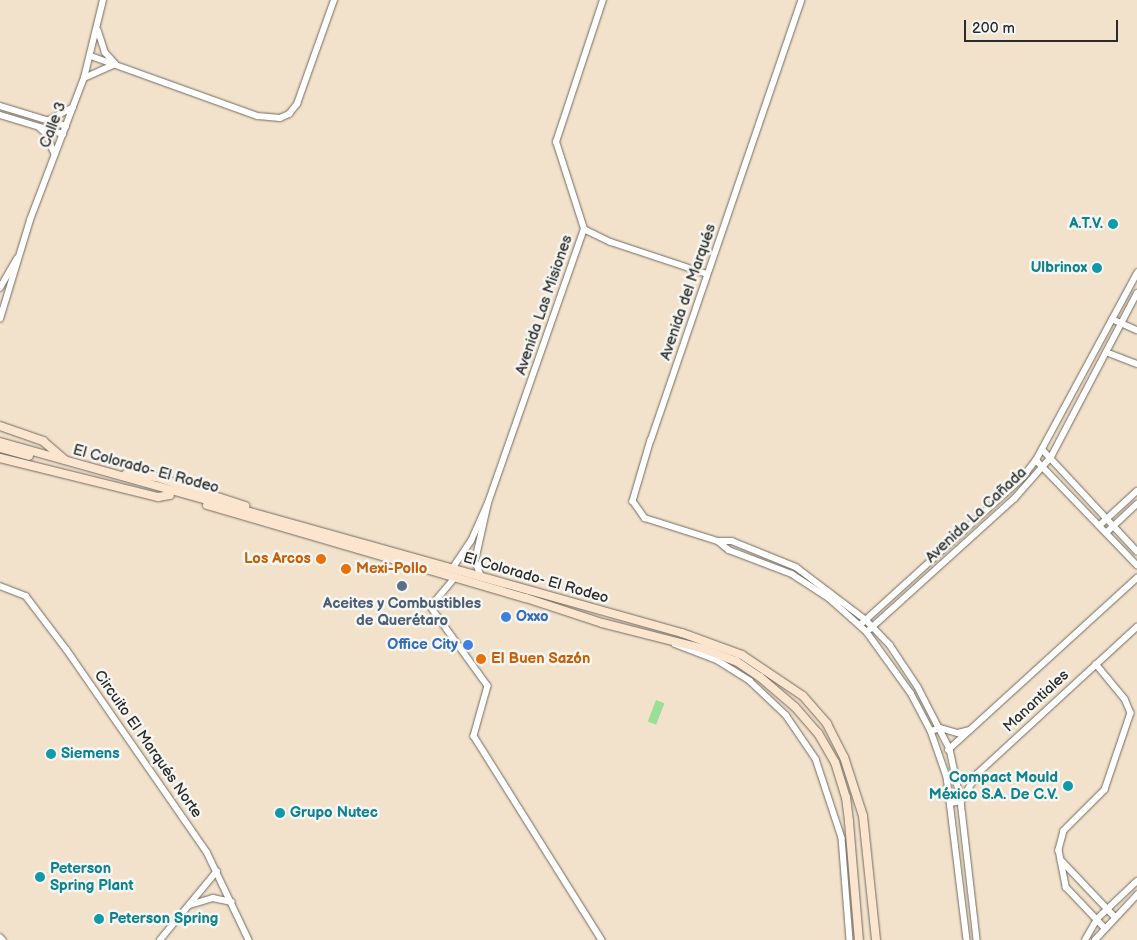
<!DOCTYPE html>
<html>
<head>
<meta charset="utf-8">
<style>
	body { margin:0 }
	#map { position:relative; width:1137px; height:940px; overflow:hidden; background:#f3e2cb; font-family:"Balsamiq Sans",sans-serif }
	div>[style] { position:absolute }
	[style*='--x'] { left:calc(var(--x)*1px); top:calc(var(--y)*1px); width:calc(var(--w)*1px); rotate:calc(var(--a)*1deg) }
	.green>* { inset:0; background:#9bde95; transform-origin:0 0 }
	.roads { filter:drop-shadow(0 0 1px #716b63) drop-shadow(0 0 1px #716b63) }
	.minor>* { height:5.5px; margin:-2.75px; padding:0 2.75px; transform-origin:2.75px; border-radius:2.75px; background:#fff }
	.secondary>* { height:8px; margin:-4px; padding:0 4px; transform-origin:4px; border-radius:4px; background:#fce5cf }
	.dots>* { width:14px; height:14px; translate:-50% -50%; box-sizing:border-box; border:2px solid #f6f6f2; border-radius:50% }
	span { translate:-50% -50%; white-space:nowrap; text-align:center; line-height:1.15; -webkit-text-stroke:5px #f6f6f2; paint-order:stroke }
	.street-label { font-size:15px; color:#2b2b2b }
	.culture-label { font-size:15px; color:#0d838f; font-weight:700 }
	.right { translate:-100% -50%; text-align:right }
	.left { translate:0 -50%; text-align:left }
	.food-label { font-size:15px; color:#c56008; font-weight:700 }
	.service-label { font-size:15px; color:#4e5e75; font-weight:700 }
	.shop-label { font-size:15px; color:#366cbe; font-weight:700 }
	.scale { position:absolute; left:964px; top:20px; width:154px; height:22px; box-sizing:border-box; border:2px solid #2b2b2b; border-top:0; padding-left:6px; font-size:15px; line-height:18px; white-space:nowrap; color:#2b2b2b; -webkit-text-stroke:4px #f6f6f2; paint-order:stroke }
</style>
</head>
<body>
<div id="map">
	<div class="green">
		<i style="left:656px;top:700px;width:9px;height:23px;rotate:21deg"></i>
	</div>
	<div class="roads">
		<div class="minor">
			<i style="--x:802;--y:0;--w:465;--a:108.9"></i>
			<i style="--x:651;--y:440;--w:64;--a:106.4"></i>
			<i style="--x:633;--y:501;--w:21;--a:55"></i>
			<i style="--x:645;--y:518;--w:77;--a:17.5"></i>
			<i style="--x:718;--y:541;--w:14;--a:0"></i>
			<i style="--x:732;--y:541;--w:69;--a:22.1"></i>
			<i style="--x:796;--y:567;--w:88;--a:37.1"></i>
			<i style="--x:866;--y:620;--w:35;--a:46"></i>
			<i style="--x:890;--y:645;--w:50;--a:56.3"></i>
			<i style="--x:918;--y:687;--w:70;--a:62.7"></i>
			<i style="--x:950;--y:749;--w:53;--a:78.1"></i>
			<i style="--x:961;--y:801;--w:140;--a:83.4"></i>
			<i style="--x:91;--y:56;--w:177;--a:19.8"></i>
			<i style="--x:258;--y:116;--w:22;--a:5"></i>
			<i style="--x:280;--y:118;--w:10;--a:-24"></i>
			<i style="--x:289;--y:114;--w:13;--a:-51"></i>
			<i style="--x:297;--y:104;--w:110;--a:-70.4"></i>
			<i style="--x:84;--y:78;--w:34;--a:-24"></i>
			<i style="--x:115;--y:64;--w:15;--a:-132"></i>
			<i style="--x:105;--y:53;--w:23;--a:-108"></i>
			<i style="--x:0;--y:106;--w:69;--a:16.9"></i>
			<i style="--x:0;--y:115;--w:66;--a:16.8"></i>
			<i style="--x:49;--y:120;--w:27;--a:-28"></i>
			<i style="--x:40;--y:128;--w:8;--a:40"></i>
			<i style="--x:46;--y:133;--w:23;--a:67"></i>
			<i style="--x:584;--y:229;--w:30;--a:26"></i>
			<i style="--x:611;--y:242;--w:101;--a:18.4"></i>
			<i style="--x:0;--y:288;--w:34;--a:-60"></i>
			<i style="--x:0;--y:319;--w:103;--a:-73.1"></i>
			<i style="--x:30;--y:220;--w:152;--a:-69.2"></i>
			<i style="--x:84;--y:78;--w:80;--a:-76.3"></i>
			<i style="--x:1112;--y:319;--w:27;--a:24"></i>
			<i style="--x:1106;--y:352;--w:33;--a:21"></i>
			<i style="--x:1043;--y:450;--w:138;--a:47.1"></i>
			<i style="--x:1036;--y:460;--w:146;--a:46.1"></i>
			<i style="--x:1100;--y:525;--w:50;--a:-42.6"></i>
			<i style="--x:1107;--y:532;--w:41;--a:-43"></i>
			<i style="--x:718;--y:541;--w:14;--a:39"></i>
			<i style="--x:729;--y:550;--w:67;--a:20.9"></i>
			<i style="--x:792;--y:574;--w:44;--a:33"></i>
			<i style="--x:829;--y:598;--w:51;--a:41.8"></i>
			<i style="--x:867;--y:632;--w:75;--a:54.2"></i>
			<i style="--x:911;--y:693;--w:43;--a:62.2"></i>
			<i style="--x:931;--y:731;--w:49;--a:70.8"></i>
			<i style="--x:947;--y:777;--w:164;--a:83"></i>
			<i style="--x:452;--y:569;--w:34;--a:-56"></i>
			<i style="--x:471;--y:541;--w:39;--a:-66"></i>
			<i style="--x:456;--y:577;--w:39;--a:130"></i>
			<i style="--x:431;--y:607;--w:97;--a:54.2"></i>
			<i style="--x:488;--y:686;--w:52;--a:105.6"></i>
			<i style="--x:474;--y:736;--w:241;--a:57.9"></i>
			<i style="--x:481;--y:577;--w:17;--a:-111"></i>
			<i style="--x:475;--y:561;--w:59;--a:-77.4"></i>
			<i style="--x:488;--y:503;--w:290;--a:-70.7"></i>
			<i style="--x:584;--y:229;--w:91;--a:-107.8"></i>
			<i style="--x:556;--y:142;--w:150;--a:-71.7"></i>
			<i style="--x:0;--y:586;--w:28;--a:21"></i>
			<i style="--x:26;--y:596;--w:68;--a:52.8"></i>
			<i style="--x:67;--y:650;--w:246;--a:55.3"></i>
			<i style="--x:207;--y:852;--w:98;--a:64.5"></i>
			<i style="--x:860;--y:625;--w:220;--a:-42.2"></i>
			<i style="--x:1023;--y:477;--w:21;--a:-53"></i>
			<i style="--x:1036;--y:460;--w:213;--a:-61.6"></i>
			<i style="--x:870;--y:629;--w:194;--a:-42.1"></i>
			<i style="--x:1014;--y:499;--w:56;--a:-48.6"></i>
			<i style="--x:1051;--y:457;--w:185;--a:-62.3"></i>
			<i style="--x:675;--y:644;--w:45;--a:20.9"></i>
			<i style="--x:717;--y:660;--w:39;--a:32"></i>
			<i style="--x:750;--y:681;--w:50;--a:43.4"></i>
			<i style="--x:786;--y:715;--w:53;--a:55.7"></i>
			<i style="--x:816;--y:759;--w:83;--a:71.8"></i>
			<i style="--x:842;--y:838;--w:102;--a:85.5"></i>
			<i style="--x:1096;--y:664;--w:45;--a:50.4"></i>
			<i style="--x:1125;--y:699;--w:15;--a:67"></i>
			<i style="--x:1131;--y:713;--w:81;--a:108.7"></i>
			<i style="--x:1105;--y:790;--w:58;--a:135"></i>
			<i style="--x:1064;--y:831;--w:20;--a:105"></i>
			<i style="--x:1059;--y:850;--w:38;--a:79"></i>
			<i style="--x:1066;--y:887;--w:55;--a:46.5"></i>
			<i style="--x:931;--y:731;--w:9;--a:-18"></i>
			<i style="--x:940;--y:728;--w:19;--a:16"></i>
			<i style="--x:958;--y:733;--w:12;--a:-14"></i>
			<i style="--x:948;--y:750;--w:256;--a:-42.3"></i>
			<i style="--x:951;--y:803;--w:10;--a:-11"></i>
			<i style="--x:961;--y:801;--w:31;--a:-59"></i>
			<i style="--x:977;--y:774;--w:217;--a:-42.6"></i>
			<i style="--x:1061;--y:860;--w:79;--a:46.5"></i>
			<i style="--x:190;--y:905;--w:24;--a:-17"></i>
			<i style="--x:213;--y:898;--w:19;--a:12"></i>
			<i style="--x:0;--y:937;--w:4;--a:45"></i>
			<i style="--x:160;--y:940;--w:89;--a:-50.4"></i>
			<i style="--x:1085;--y:940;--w:24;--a:-60"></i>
			<i style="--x:1097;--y:919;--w:55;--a:-43.5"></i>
			<i style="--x:1095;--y:940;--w:62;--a:-47"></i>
		</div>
		<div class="secondary">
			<i style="--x:0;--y:426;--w:46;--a:19.2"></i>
			<i style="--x:43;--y:441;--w:28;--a:41"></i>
			<i style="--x:0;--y:442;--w:708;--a:15.65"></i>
			<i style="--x:682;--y:633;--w:64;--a:20.1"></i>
			<i style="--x:742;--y:655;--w:73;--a:33.9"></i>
			<i style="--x:803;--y:696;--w:37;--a:49"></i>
			<i style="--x:827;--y:724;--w:37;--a:63"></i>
			<i style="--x:844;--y:757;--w:62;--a:72.1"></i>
			<i style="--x:863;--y:816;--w:125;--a:84"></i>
			<i style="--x:0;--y:448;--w:30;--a:15"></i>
			<i style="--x:0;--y:458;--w:163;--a:13.9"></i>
			<i style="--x:158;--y:497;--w:12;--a:-9"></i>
			<i style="--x:126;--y:474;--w:30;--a:6"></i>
			<i style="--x:156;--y:477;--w:94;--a:18"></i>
			<i style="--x:207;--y:505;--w:332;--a:16.3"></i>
			<i style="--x:526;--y:598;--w:80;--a:18.2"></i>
			<i style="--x:602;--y:623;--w:105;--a:14.3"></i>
			<i style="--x:704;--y:649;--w:34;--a:21"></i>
			<i style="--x:736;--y:661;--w:29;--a:34"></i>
			<i style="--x:760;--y:677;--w:46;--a:40.6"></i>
			<i style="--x:795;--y:707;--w:35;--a:49"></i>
			<i style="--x:818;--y:733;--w:34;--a:60"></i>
			<i style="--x:835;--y:762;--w:37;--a:73"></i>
			<i style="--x:846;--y:797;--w:25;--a:83"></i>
			<i style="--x:849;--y:822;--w:118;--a:85.2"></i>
		</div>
	</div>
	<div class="dots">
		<i style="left:1113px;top:224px;background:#0f9aa8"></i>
		<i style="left:1097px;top:268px;background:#0f9aa8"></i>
		<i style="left:321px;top:559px;background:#e8710a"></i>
		<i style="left:346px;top:569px;background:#e8710a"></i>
		<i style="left:402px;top:586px;background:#5c6f8a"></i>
		<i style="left:506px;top:617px;background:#3f7fe0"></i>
		<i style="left:468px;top:645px;background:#3f7fe0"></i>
		<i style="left:481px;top:659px;background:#e8710a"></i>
		<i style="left:51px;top:754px;background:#0f9aa8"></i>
		<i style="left:1068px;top:786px;background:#0f9aa8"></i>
		<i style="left:280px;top:813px;background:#0f9aa8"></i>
		<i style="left:40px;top:877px;background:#0f9aa8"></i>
		<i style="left:99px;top:919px;background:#0f9aa8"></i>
	</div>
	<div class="street-label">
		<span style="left:53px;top:125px;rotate:-69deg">Calle 3</span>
		<span style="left:688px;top:292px;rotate:-71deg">Avenida del Marqués</span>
		<span style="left:544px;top:305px;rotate:-71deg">Avenida Las Misiones</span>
		<span style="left:146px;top:469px;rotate:15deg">El Colorado- El Rodeo</span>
		<span style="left:976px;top:515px;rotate:-43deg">Avenida La Cañada</span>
		<span style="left:536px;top:578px;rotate:16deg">El Colorado- El Rodeo</span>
		<span style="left:1036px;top:701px;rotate:-43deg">Manantiales</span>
		<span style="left:148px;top:744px;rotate:55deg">Circuito El Marqués Norte</span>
	</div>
	<div class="culture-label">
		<span class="right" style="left:1103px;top:224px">A.T.V.</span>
		<span class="right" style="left:1087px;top:268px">Ulbrinox</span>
		<span class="left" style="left:61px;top:754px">Siemens</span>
		<span class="right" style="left:1058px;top:786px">Compact Mould<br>México S.A. De C.V.</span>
		<span class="left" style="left:290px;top:813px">Grupo Nutec</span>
		<span class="left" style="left:50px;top:877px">Peterson<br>Spring Plant</span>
		<span class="left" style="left:109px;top:919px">Peterson Spring</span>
	</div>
	<div class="food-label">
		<span class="right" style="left:311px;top:559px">Los Arcos</span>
		<span class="left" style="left:356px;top:569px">Mexi-Pollo</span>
		<span class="left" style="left:491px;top:659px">El Buen Sazón</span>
	</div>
	<div class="service-label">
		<span style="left:402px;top:612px">Aceites y Combustibles<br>de Querétaro</span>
	</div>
	<div class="shop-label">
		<span class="left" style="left:516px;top:617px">Oxxo</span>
		<span class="right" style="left:458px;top:645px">Office City</span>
	</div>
	<div class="scale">200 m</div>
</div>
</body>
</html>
